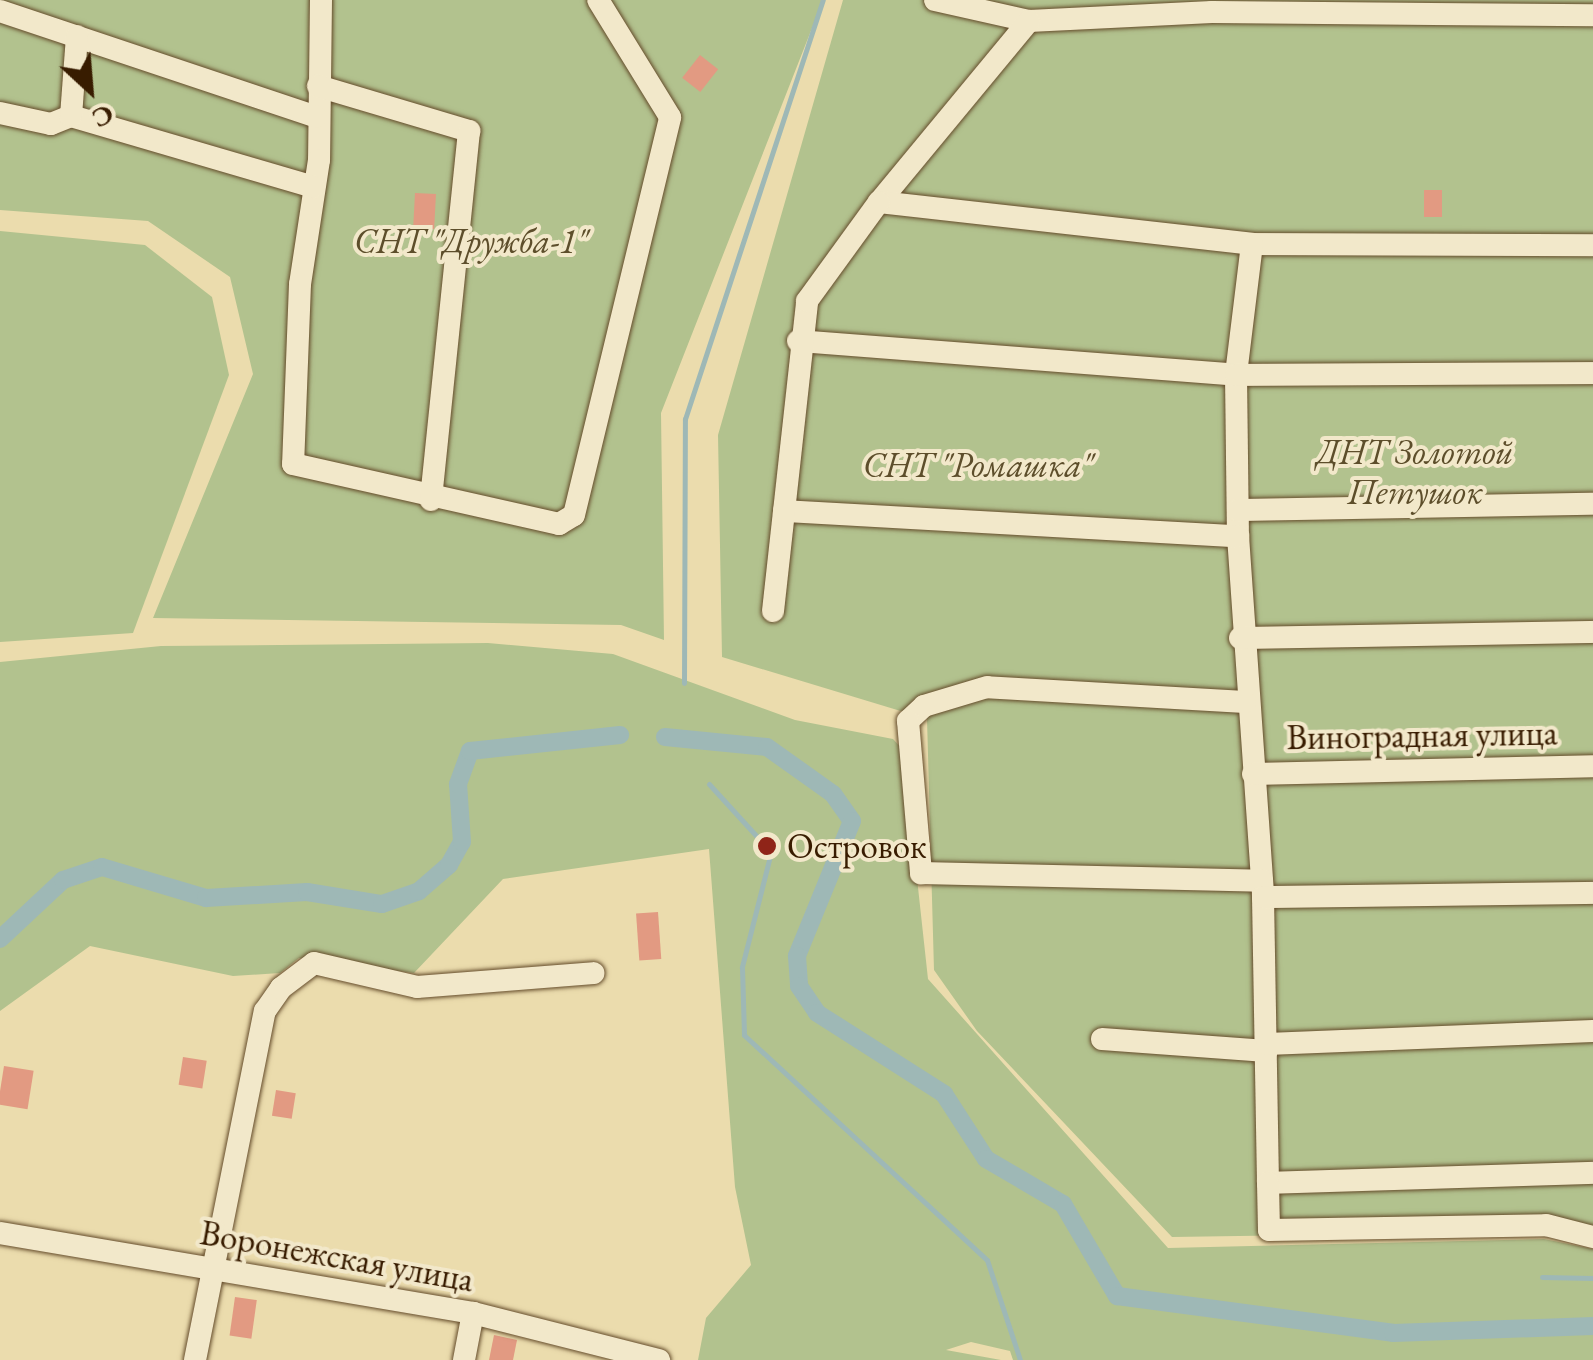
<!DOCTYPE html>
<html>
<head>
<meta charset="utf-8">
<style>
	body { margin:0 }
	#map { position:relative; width:1593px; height:1360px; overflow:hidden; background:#ebdcad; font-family:"EB Garamond",serif }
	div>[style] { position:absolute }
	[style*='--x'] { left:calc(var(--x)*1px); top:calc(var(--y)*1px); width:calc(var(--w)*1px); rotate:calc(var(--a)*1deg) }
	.green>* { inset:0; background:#b2c28e }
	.stream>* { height:5px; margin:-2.5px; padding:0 2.5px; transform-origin:2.5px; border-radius:2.5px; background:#9eb8b6 }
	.canal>* { height:18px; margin:-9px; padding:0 9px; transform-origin:9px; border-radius:9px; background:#9eb8b6 }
	.building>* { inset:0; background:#e29a82; transform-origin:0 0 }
	.roads { filter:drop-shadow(0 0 2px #654c2b) drop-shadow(0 0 2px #654c2b) }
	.minor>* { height:22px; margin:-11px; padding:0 11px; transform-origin:11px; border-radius:11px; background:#f2e8ca }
	.dots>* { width:28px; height:28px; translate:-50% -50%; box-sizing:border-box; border:5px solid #f2e8ca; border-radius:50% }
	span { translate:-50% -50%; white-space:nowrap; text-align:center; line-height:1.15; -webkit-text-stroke:8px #f2e8ca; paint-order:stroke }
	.park-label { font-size:35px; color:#5d4e2b; font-style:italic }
	.street-label { font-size:35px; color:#381c00 }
	.poi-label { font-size:35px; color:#381c00 }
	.left { translate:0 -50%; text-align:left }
	.north { position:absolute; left:40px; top:40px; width:100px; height:100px; -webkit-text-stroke:8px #f2e8ca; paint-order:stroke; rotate:154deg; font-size:28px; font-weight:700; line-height:40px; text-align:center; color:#381c00 }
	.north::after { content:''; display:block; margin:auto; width:35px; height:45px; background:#381c00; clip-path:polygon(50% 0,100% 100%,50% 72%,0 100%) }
</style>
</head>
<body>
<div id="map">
	<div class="green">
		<i style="clip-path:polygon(0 0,823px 0,661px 413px,664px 640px,621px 625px,153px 618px,253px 374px,230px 277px,148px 221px,0 210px)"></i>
		<i style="clip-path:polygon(843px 0,1593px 0,1593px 1240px,1545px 1231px,1172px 1237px,977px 1031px,934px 970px,927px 719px,722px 657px,718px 435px)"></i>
		<i style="clip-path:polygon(0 231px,145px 245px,212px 297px,229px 375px,133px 633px,0 642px)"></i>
		<i style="clip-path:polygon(488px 643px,613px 654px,795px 720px,893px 739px,903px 750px,928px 979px,1168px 1248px,1544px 1239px,1593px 1249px,1593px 1360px,1013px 1360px,1010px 1351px,971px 1342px,946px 1350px,1001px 1360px,698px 1360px,706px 1318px,751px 1265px,735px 1187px,709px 849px,503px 879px,414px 973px,299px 958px,280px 973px,233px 976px,90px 946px,0 1011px,0 662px,161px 646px)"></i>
	</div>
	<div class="stream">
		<i style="--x:684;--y:683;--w:264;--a:-89.8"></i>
		<i style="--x:685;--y:419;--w:441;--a:-71.8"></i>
		<i style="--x:709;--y:784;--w:92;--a:47.6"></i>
		<i style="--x:771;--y:852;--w:119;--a:104.2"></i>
		<i style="--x:742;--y:967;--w:68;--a:88.3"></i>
		<i style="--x:744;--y:1035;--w:331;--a:42.8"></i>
		<i style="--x:987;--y:1260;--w:105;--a:71.7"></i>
		<i style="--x:1542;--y:1277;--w:51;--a:1.1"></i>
	</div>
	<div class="canal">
		<i style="--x:665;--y:737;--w:102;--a:5.6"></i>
		<i style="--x:767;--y:747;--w:81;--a:35.5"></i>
		<i style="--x:833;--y:794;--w:33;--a:55"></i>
		<i style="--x:852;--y:821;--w:146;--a:112.2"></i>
		<i style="--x:797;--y:956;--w:30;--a:86"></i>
		<i style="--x:799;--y:986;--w:32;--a:56"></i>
		<i style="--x:817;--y:1013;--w:151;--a:32.5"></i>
		<i style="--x:944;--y:1094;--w:77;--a:57.1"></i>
		<i style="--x:986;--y:1159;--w:89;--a:30.3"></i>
		<i style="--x:1063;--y:1204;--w:107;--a:59.6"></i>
		<i style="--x:1117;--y:1296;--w:278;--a:7.6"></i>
		<i style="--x:1393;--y:1333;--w:200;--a:-2"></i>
		<i style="--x:0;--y:939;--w:86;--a:-43.1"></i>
		<i style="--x:63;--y:880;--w:41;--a:-18.4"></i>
		<i style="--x:102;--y:867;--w:109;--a:16.6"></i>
		<i style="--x:206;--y:898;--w:101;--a:-3.4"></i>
		<i style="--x:307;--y:892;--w:76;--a:9.1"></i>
		<i style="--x:382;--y:904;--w:39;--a:-19"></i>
		<i style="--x:419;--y:891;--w:40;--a:-41"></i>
		<i style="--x:449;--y:865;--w:26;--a:-61"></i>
		<i style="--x:462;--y:842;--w:58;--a:-93.9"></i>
		<i style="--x:458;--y:784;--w:35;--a:-70"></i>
		<i style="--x:470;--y:751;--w:151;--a:-6.1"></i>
	</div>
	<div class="building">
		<i style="left:700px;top:55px;width:23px;height:29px;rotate:38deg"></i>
		<i style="left:1424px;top:190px;width:18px;height:27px"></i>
		<i style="left:415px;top:193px;width:21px;height:35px;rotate:3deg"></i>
		<i style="left:658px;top:912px;width:47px;height:22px;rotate:86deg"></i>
		<i style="left:183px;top:1057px;width:24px;height:28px;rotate:9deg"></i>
		<i style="left:4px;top:1066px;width:30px;height:39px;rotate:9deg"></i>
		<i style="left:276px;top:1090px;width:20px;height:26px;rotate:9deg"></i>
		<i style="left:235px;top:1297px;width:22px;height:39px;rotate:8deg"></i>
		<i style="clip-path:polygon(494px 1335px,517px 1340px,513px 1360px,489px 1360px)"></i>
	</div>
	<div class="roads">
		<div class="minor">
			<i style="--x:321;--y:0;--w:160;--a:90.7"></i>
			<i style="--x:319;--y:160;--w:125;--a:98.7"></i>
			<i style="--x:300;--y:284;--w:180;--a:92.2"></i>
			<i style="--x:293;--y:464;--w:273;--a:12.7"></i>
			<i style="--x:559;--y:524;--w:17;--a:-31"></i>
			<i style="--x:574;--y:515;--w:409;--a:-76.4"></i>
			<i style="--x:670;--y:117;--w:137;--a:-121.6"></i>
			<i style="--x:935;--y:0;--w:96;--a:12.6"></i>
			<i style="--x:1029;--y:21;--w:183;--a:-2.8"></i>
			<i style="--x:1212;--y:12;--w:381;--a:0.5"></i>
			<i style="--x:0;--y:11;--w:333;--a:18.5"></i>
			<i style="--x:1029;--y:21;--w:235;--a:129.6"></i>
			<i style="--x:879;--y:202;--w:375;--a:6.4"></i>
			<i style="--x:1252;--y:244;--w:341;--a:0.2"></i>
			<i style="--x:318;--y:86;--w:158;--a:16.6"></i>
			<i style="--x:469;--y:131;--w:371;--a:95.9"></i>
			<i style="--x:0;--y:113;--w:52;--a:12.2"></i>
			<i style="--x:51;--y:124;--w:22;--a:-22"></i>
			<i style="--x:71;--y:116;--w:253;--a:16.3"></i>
			<i style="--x:71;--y:116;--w:80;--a:-85.7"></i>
			<i style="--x:1252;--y:244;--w:132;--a:97"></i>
			<i style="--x:1236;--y:375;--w:161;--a:89.3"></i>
			<i style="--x:1238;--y:536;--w:362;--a:86"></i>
			<i style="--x:1263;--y:897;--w:286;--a:89"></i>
			<i style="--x:1268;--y:1183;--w:325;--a:-1.8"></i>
			<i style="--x:798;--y:341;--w:439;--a:4.4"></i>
			<i style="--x:1236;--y:375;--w:357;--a:-0.3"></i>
			<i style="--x:1238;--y:510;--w:355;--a:-1"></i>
			<i style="--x:784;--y:511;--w:455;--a:3.2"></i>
			<i style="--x:773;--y:611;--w:312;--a:-83.7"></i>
			<i style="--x:807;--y:301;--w:122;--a:-54"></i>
			<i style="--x:1240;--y:638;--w:353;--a:-1"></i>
			<i style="--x:1245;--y:702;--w:258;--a:-176.7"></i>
			<i style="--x:987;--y:687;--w:66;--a:163.2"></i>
			<i style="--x:924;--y:706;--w:22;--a:137"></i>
			<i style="--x:908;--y:721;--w:153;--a:85.1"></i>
			<i style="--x:921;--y:873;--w:341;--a:1.3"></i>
			<i style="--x:1253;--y:774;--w:340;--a:-1.3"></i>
			<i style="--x:1263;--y:897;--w:330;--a:-0.7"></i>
			<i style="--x:1102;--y:1039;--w:165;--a:4.2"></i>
			<i style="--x:1267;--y:1044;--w:326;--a:-2.3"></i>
			<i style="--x:1268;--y:1183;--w:47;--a:88.8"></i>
			<i style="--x:1269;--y:1230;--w:277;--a:-1"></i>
			<i style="--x:1546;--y:1225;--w:49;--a:14.3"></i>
			<i style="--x:0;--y:1233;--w:480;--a:9.6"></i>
			<i style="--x:473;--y:1313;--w:192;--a:14.2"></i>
			<i style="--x:195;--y:1360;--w:356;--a:-78.7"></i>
			<i style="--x:265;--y:1011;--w:28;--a:-55"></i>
			<i style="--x:281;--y:988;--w:41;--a:-37.1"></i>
			<i style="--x:314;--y:963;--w:106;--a:13.1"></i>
			<i style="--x:417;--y:987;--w:177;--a:-4.5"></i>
			<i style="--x:464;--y:1360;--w:48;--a:-79.2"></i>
		</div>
	</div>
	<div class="dots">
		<i style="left:767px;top:846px;background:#8f2418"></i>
	</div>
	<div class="park-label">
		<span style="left:471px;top:241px">СНТ "Дружба-1"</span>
		<span style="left:1415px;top:472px">ДНТ Золотой<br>Петушок</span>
		<span style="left:978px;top:465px">СНТ "Ромашка"</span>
	</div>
	<div class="street-label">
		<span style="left:1422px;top:735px;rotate:-1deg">Виноградная улица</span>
		<span style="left:337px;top:1256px;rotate:10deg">Воронежская улица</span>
	</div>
	<div class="poi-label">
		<span class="left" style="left:787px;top:846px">Островок</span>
	</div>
	<div class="north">С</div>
</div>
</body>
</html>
